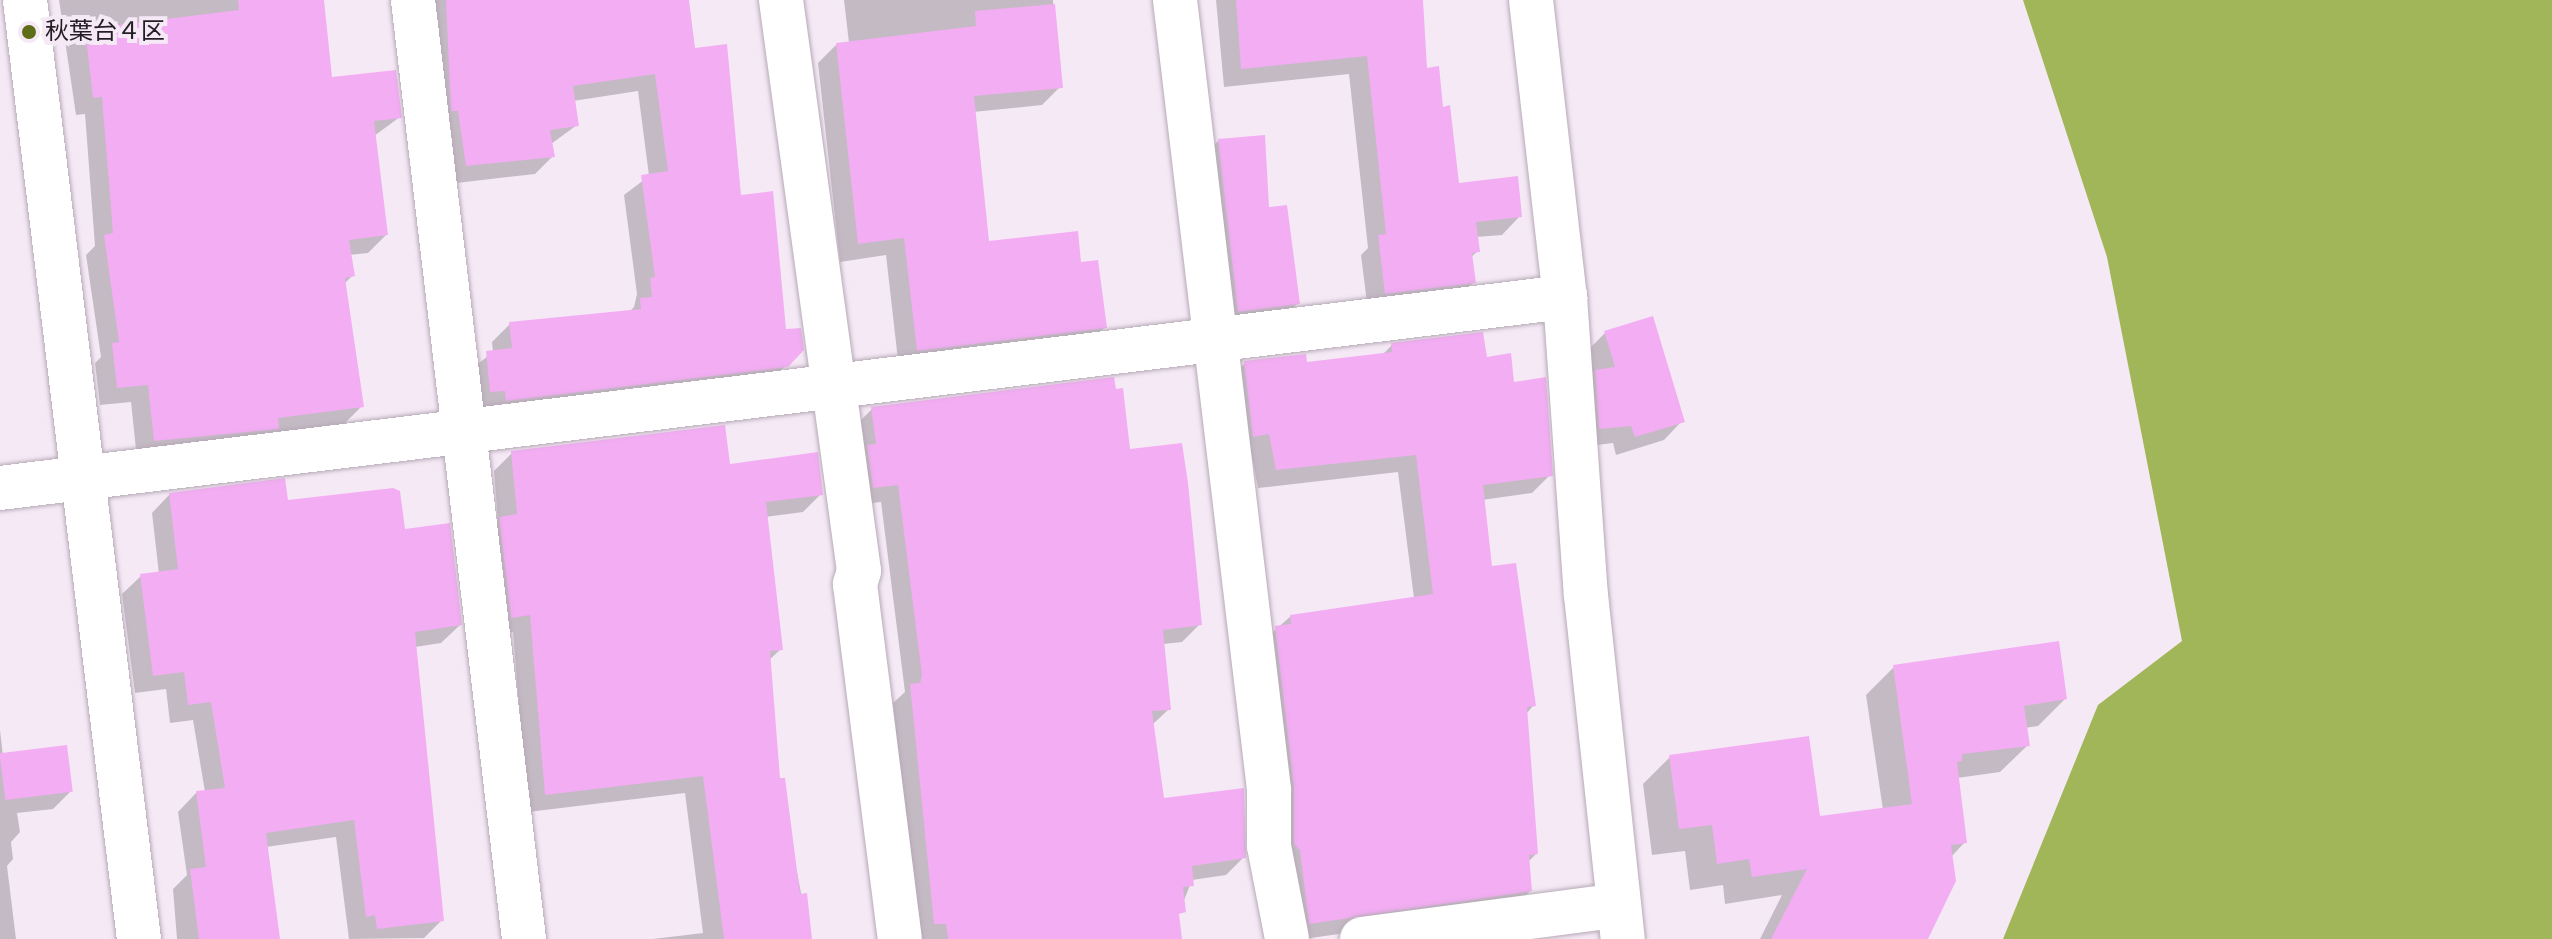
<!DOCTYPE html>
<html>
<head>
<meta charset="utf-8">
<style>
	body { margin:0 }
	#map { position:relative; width:2552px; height:939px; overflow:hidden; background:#f6e9f6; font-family:Roboto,"Noto Sans JP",sans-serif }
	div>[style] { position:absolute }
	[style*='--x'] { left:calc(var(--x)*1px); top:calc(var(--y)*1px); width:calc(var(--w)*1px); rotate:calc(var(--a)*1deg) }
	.forest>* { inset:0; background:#a1b659 }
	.shadow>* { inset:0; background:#0003 }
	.building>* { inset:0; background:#f3adf3; transform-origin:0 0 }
	.roads { filter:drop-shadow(0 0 2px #b6aab6) drop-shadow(0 0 2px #b6aab6) }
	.minor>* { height:44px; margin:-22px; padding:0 22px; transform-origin:22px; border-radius:22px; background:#fff }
	.dots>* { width:22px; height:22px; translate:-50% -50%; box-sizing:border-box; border:4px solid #f6e9f6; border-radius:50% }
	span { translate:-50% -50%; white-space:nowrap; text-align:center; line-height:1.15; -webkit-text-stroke:8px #f6e9f6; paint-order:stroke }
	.poi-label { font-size:24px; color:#231e23 }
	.left { translate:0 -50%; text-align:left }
</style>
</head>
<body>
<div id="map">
	<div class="forest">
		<i style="clip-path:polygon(2023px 0,2552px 0,2552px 939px,2003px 939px,2098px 705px,2182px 641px,2107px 257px)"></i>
	</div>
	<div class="shadow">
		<i style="clip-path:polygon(59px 0,322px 0,331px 80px,400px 117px,374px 136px,386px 235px,368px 253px,349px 255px,353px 275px,344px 284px,362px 406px,344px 424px,137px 459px,131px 402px,100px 405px,95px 363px,101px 357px,86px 255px,95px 246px,85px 114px,76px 115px)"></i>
		<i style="clip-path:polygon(431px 0,688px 0,693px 50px,786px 365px,768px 384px,472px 410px,469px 371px,493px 352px,492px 342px,510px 324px,629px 312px,634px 307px,637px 294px,624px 195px,649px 176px,638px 91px,573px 101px,577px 125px,551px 144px,553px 156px,535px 174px,448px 184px)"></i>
		<i style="clip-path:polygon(844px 0,1053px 0,1060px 87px,1042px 105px,973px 112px,988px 244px,1079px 264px,1105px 327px,1087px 346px,899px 369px,886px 255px,840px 262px,818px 63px,837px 44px,849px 43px)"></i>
		<i style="clip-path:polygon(1216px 0,1421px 0,1426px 70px,1441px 109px,1457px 185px,1520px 216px,1502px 235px,1476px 237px,1478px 251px,1470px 258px,1474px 282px,1455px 300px,1368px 311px,1361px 255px,1368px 248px,1349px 74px,1224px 87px)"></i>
		<i style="clip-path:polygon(1218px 141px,1268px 209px,1298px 303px,1279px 322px,1220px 329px,1200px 159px)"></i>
		<i style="clip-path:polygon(1605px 333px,1682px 421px,1664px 440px,1616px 455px,1613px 443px,1581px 447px,1577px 391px,1593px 375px,1587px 351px)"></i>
		<i style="clip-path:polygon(1392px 345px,1485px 359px,1513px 384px,1550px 475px,1532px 493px,1482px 500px,1490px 568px,1534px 705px,1526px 714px,1536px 854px,1528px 862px,1530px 891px,1512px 909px,1304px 939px,1257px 646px,1291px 616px,1414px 598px,1398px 472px,1258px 488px,1251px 452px,1236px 454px,1227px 382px,1245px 363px,1306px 364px,1382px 355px)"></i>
		<i style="clip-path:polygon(872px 409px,1128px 451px,1200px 624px,1182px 642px,1163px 644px,1169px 709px,1152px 725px,1162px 801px,1244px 857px,1226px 875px,1192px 880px,1177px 918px,1180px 939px,917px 939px,893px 703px,905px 692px,881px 502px,856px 505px,854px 427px)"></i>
		<i style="clip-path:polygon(512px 453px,728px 466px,821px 494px,803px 512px,765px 517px,781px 649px,768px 661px,779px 780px,810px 939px,653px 939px,703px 933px,685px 793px,528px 812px,513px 632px,494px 635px,482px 536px,498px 520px,494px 471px)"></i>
		<i style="clip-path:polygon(170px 494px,286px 503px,404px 531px,460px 625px,441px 643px,415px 647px,442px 920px,424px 938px,349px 939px,336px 837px,266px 847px,278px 939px,177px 939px,173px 889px,187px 875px,178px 812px,196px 793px,205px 792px,193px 720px,170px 723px,166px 689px,135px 693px,122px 594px,141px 576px,159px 574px,152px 513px)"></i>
		<i style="clip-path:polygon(1894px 667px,2065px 699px,2038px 726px,2025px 728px,2028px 745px,2000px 772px,1957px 778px,1965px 842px,1951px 857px,1926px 939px,1760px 939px,1782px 895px,1725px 904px,1723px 885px,1690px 890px,1685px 851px,1652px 855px,1643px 784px,1670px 757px,1819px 818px,1883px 810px,1866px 695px)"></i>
		<i style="clip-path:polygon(0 730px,3px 756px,71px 791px,53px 809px,17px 813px,20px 832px,11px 842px,13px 859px,7px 866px,16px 939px,0 939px)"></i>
	</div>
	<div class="building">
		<i style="clip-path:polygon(238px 0,324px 0,332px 77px,396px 70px,402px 118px,374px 121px,388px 235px,349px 240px,355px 276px,345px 278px,364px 407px,278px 418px,279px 429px,154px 441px,148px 385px,117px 388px,112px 343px,119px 342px,104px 235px,113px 233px,102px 97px,93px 98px,85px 29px,239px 10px)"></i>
		<i style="clip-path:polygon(446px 0,689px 0,695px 48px,727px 44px,741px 195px,773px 191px,786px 329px,801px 328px,804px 350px,788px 367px,506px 401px,505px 391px,490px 392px,486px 351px,512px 348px,509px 322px,641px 309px,640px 298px,652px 297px,650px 278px,655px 277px,641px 175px,668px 171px,655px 74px,573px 86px,579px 126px,550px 130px,555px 157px,466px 166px,458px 111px,451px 111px)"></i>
		<i style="clip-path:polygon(1236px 0,1423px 0,1427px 68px,1439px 66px,1443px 107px,1450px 105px,1459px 183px,1518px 176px,1522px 217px,1476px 222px,1480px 252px,1472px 253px,1476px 283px,1385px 294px,1378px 235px,1386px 234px,1367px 56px,1241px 69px)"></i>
		<i style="clip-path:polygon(1055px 4px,1063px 88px,974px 96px,989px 241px,1078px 231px,1081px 262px,1098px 260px,1107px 328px,917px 351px,904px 238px,858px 244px,836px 43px,976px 26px,975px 11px)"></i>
		<i style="clip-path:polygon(1265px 135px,1269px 207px,1287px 205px,1300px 304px,1238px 312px,1218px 139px)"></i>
		<i style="clip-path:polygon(1653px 316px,1685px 422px,1635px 437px,1631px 426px,1599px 429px,1595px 370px,1615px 367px,1604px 331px)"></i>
		<i style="clip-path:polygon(1483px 332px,1487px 357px,1511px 353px,1514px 382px,1546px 377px,1553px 476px,1483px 485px,1492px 566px,1516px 563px,1536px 706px,1527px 707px,1538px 854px,1529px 855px,1532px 891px,1309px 924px,1300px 850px,1294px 844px,1294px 787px,1275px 626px,1291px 624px,1290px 615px,1433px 594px,1416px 455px,1276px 470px,1269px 434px,1253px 437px,1244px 361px,1306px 354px,1307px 362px,1392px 352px,1391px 343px)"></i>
		<i style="clip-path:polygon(1114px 377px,1116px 389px,1123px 388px,1130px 449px,1182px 443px,1188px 483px,1202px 625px,1163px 630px,1171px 710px,1152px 711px,1164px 798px,1244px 788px,1246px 858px,1192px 866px,1194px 886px,1183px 887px,1186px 912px,1179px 914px,1182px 939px,948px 939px,946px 924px,934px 924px,910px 684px,920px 683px,922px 675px,898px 485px,873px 488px,867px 445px,876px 444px,871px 407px)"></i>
		<i style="clip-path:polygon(725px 425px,730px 464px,818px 452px,823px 495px,766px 502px,783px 650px,770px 651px,780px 778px,785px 778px,800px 894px,807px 893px,812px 939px,724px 939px,703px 776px,545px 795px,530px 615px,511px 618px,499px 517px,517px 514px,511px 451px)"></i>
		<i style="clip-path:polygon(285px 478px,288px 500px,393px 488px,400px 491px,405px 529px,450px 523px,462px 625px,415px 632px,444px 921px,377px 929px,375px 915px,366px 917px,354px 820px,266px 833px,280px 939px,199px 939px,190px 869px,206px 867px,196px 791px,225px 788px,211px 702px,188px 705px,184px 672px,153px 676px,140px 574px,178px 569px,169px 493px)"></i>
		<i style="clip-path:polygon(2059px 641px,2067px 699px,2024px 706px,2030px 746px,1962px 754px,1962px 761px,1957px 762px,1967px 843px,1951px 845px,1956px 881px,1928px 939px,1771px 939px,1807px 869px,1752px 877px,1749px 859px,1717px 864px,1712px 825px,1679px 829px,1669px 755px,1809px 736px,1820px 816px,1912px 804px,1893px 665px)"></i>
		<i style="left:67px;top:745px;width:47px;height:68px;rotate:83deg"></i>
	</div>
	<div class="roads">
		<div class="minor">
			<i style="--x:25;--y:0;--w:946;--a:83.08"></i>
			<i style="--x:413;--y:0;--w:946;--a:83.26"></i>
			<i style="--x:781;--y:0;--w:576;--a:82.22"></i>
			<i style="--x:859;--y:571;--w:14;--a:107"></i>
			<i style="--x:855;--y:584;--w:358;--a:82.8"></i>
			<i style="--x:1175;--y:0;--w:796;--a:83.21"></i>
			<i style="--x:1269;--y:790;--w:56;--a:90"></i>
			<i style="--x:1269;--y:846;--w:95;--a:79"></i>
			<i style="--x:1531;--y:0;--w:299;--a:83.5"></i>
			<i style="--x:1565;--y:297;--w:299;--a:86"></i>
			<i style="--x:1586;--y:595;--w:346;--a:83.9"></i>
			<i style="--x:0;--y:488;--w:1577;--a:-6.96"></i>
			<i style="--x:1362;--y:939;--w:259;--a:-7.5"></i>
		</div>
	</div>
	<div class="dots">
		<i style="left:29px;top:32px;background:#5d6d18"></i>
	</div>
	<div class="poi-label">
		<span class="left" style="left:45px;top:32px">秋葉台４区</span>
	</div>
</div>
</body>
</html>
